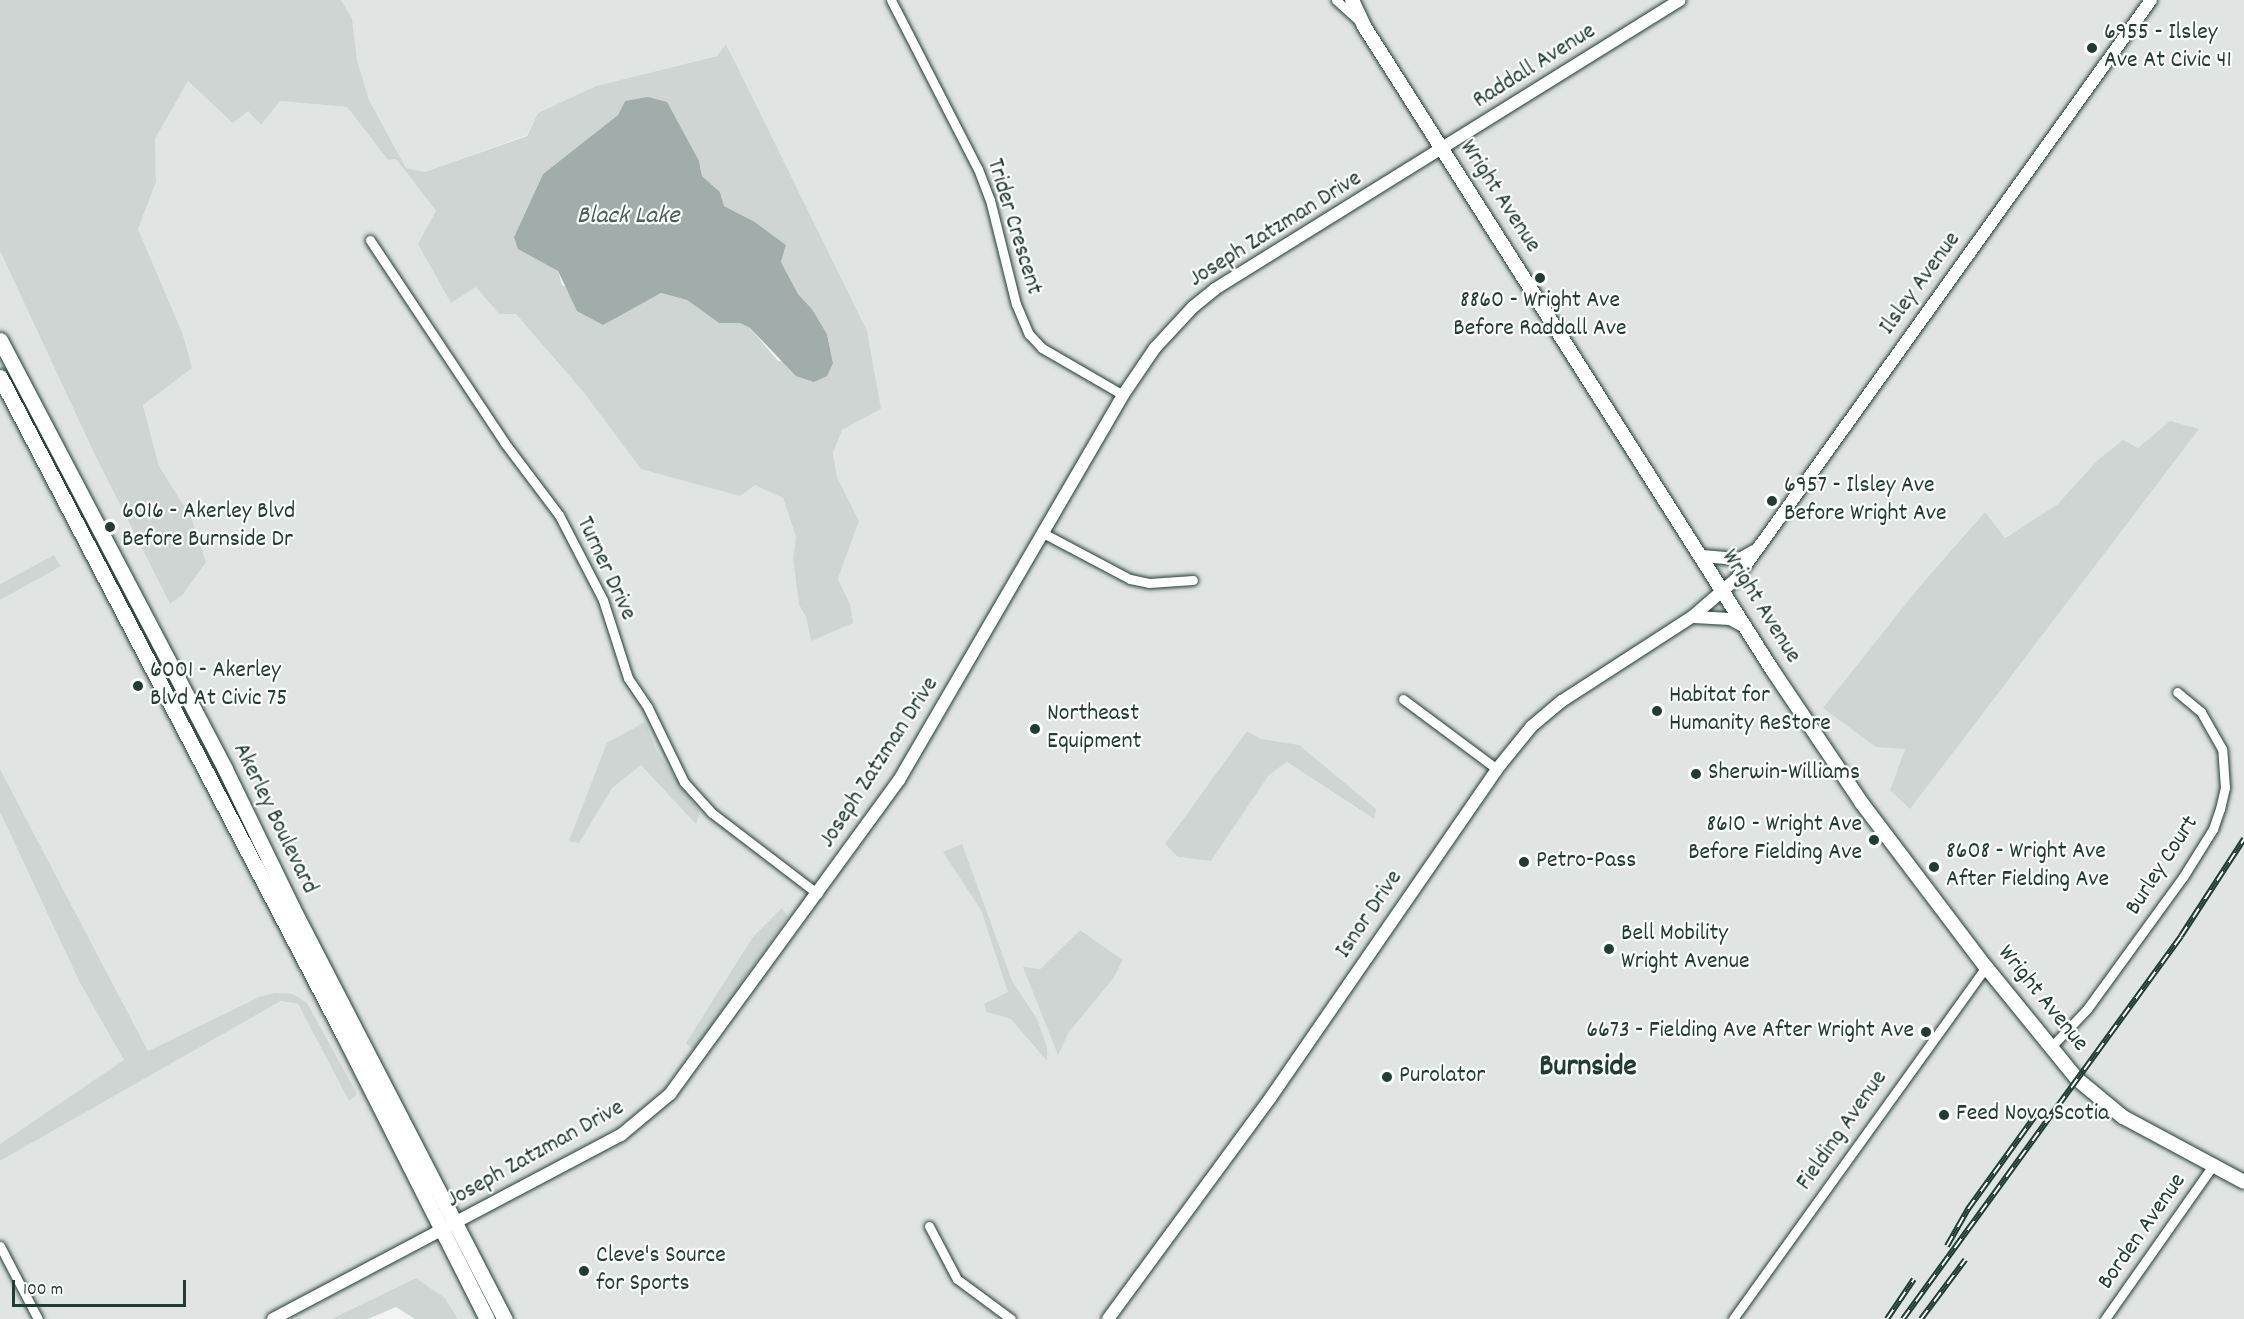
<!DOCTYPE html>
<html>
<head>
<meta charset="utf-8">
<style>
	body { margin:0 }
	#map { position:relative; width:2244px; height:1319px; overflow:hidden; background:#f2f3f3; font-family:Dekko,sans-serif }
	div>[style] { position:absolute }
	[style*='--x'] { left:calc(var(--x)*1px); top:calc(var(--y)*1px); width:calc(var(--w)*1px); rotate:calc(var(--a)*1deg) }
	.built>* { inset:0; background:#e0e4e3 }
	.green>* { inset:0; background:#ced5d3 }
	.water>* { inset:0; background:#a1adaa }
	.roads { filter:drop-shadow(0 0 2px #1f3d34) drop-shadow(0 0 2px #1f3d34) }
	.minor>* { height:9px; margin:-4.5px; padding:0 4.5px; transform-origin:4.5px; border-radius:4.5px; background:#fff }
	.tertiary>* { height:12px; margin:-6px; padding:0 6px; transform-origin:6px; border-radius:6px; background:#fff }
	.secondary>* { height:14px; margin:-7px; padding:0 7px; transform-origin:7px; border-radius:7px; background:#fff }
	.primary>* { height:15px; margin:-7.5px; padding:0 7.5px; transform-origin:7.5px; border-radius:7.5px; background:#fff }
	.rail>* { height:6px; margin-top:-3px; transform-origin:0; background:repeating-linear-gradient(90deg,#fff 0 11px,#1f3d34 0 22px); box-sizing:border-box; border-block:2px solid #1f3d34 }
	.dots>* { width:16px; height:16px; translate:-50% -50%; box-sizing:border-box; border:3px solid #fff; border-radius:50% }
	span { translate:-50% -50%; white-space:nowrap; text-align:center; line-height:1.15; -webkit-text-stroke:4.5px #fff; paint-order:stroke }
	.poi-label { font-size:24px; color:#1f3d34 }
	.left { translate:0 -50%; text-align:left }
	.right { translate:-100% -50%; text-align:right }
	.street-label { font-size:24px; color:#1f3d34 }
	.water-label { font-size:26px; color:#465f57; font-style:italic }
	.district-label { font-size:30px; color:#1f3d34; font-weight:700 }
	.scale { position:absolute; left:12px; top:1280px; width:174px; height:27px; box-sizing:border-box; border:3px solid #1f3d34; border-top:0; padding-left:8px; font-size:18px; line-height:21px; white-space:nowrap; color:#1f3d34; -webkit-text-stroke:4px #fff; paint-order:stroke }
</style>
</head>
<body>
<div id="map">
	<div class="built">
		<i style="clip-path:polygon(evenodd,341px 0,2244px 0,2244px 1319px,458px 1319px,445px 1298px,416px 1278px,331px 1319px,0 1319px,0 1161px,281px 1001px,298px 1004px,349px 1101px,307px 1003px,259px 997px,148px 1051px,0 769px,0 600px,61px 565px,54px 555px,0 584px,0 251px,95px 455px,170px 604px,206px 562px,191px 517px,159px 466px,143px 404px,182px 332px,138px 229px,156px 182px,155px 139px,188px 81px,248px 111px,261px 125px,280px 101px,347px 107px,388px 160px,396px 159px,436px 211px,451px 302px,476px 286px,499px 314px,516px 314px,585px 394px,783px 498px,796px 537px,793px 559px,799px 605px,806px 617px,811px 641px,850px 604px,838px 579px,859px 521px,837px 477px,833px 453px,842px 430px,881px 409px,727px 45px,717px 56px,596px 86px,538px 113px,527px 135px,426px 172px,406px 168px,369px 100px,357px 60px,352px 18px,341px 0,2170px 422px,1890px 790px,1905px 749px,1920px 586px,1985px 512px,2004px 538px,2058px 505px,2097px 461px,2138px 448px,2170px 422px,341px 0,1247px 731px,1261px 739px,1373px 819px,1287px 762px,1269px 775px,1211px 861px,1178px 857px,1165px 844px,1247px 731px,341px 0,1080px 930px,1123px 960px,1113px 979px,1069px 1032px,1058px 1054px,1024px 968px,1040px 969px,1080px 930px)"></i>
		<i style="clip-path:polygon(0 812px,79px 981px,125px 1060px,0 1144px)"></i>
	</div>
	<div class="green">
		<i style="clip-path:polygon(evenodd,0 0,341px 0,352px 18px,357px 60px,369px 100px,406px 168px,425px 172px,527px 136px,538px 113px,596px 86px,717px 56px,726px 44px,867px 331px,881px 409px,842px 430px,833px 453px,837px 477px,859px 521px,838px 579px,850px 604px,853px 623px,811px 641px,806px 617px,799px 605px,793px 559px,796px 537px,783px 498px,755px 485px,740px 496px,641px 469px,585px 394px,516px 314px,499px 314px,476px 287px,451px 303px,418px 244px,436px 211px,396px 159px,388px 160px,347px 107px,280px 101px,261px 125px,248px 111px,233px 123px,188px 81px,155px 139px,156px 182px,138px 229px,182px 332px,192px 368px,143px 405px,159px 466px,191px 517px,206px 562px,183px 594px,170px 604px,95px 455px,0 251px,0 0,625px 101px,699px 161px,702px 176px,720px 192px,724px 206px,755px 222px,786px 245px,781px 262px,798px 294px,812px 309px,827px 334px,833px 363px,778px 361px,750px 328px,740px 323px,719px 323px,687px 300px,661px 293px,623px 313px,562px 285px,558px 271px,514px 237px,543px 174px,618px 115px,625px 101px)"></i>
		<i style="clip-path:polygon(2170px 421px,2199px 429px,1910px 809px,1890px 790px,1905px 749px,1876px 747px,1823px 708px,1920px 586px,1985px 512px,2005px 538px,2057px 505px,2097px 461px,2123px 440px,2138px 448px)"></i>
		<i style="clip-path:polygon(54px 555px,61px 566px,0 600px,0 584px)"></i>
		<i style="clip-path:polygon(645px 722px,656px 750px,700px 813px,696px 824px,641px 765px,612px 788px,579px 843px,569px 841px,607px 743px)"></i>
		<i style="clip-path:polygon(1247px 731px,1261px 739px,1299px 745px,1376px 809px,1374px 819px,1287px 762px,1269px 775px,1211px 861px,1178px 857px,1165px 844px)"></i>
		<i style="clip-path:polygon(0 769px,148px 1051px,259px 997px,275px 993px,293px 994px,307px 1003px,357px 1094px,349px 1101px,298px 1004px,281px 1001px,0 1161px,0 1144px,124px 1060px,79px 981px,0 812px)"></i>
		<i style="clip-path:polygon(962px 844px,1012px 981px,1037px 1019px,1047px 1047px,1047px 1061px,1011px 1019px,987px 1012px,984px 1004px,1008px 992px,981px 910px,943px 852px)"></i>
		<i style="clip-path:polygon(782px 908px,788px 916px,694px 1050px,686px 1043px,753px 937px)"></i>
		<i style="clip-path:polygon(1080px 930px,1123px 960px,1113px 979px,1069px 1032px,1058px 1055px,1023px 967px,1040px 969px)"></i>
		<i style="clip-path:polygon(416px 1278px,445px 1298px,458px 1319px,415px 1319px,396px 1307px,368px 1319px,331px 1319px)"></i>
	</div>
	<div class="water">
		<i style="clip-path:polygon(648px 97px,667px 102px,699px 161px,702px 176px,720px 192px,724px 206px,755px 222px,786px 245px,781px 262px,798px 294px,812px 309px,827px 334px,833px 363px,827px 376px,814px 382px,796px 376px,750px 328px,740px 323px,719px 323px,687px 300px,661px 293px,603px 325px,577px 311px,558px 271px,518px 249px,514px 237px,543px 174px,618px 115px,625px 101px)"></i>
	</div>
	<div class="roads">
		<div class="minor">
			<i style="--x:891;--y:0;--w:190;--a:62.8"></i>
			<i style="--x:978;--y:169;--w:33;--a:69"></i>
			<i style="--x:990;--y:200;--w:107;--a:76"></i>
			<i style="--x:1016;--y:304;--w:33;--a:67"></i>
			<i style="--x:1029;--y:334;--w:19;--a:47"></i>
			<i style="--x:1042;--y:348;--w:94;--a:30.1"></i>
			<i style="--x:1336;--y:0;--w:31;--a:42"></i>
			<i style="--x:370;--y:240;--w:242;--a:56.4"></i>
			<i style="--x:504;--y:442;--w:91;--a:53"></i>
			<i style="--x:559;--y:515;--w:96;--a:62.6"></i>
			<i style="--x:603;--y:600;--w:82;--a:72.2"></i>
			<i style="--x:628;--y:678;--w:36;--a:56"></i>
			<i style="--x:648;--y:708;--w:82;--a:64.1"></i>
			<i style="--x:684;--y:782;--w:42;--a:47.9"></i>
			<i style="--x:712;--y:813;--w:133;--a:37.4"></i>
			<i style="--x:1043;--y:533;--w:98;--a:27.9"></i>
			<i style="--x:1130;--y:579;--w:19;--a:12"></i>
			<i style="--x:1149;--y:583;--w:44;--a:-3.9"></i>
			<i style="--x:1403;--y:699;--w:117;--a:36.7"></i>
			<i style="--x:2050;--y:1048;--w:54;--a:-46.5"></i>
			<i style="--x:2087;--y:1009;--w:163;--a:-54"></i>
			<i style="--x:2183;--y:877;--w:57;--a:-58"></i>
			<i style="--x:2213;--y:829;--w:21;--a:-71"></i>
			<i style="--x:2220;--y:809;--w:22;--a:-77"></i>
			<i style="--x:2225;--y:788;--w:39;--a:-94"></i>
			<i style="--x:2222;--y:749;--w:43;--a:-119.6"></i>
			<i style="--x:2201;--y:712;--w:31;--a:-140"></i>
			<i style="--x:929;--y:1226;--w:60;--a:62.2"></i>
			<i style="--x:957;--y:1279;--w:67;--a:36.5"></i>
			<i style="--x:0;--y:1246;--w:82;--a:62.5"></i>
			<i style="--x:1733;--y:1319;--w:433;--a:-54.3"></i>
			<i style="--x:2105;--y:1319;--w:186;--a:-54.9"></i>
		</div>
		<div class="tertiary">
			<i style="--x:1702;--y:556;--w:38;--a:5"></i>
			<i style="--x:1740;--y:559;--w:16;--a:-30"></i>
			<i style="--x:1694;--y:617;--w:36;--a:3"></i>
			<i style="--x:1730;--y:619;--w:17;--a:28"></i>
			<i style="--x:273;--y:1319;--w:394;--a:-27.9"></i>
			<i style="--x:621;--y:1135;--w:64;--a:-39.9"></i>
			<i style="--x:670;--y:1094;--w:389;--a:-53.9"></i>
			<i style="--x:899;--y:780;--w:445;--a:-59.8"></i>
			<i style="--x:1123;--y:395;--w:57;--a:-55.8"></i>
			<i style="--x:1155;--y:348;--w:56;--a:-47.2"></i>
			<i style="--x:1193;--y:307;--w:28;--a:-39"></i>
			<i style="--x:1215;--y:289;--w:547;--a:-31.86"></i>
			<i style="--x:1108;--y:1319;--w:275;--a:-53.7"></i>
			<i style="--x:1271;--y:1097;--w:398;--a:-55.4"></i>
			<i style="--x:1497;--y:769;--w:55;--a:-50.9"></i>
			<i style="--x:1532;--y:726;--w:39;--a:-40"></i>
			<i style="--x:1562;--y:701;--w:155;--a:-32.9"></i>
			<i style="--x:1692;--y:617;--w:58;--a:-40.8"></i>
			<i style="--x:1736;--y:579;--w:712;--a:-54.37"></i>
		</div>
		<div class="secondary">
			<i style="--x:1352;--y:0;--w:29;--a:65"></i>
			<i style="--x:1364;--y:26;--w:764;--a:57.62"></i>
			<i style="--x:1773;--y:671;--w:158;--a:56.1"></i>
			<i style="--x:1861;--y:802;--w:207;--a:52.9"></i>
			<i style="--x:1986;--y:967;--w:144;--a:50.9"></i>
			<i style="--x:2077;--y:1079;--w:60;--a:39.6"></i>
			<i style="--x:2123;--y:1117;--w:137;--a:28.2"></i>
		</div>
		<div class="primary">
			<i style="--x:0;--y:340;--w:484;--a:62.3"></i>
			<i style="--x:225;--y:769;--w:153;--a:64.1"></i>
			<i style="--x:292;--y:907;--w:464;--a:62.7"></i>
			<i style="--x:0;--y:377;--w:743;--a:62.44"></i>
			<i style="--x:344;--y:1036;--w:317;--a:63.2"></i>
		</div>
	</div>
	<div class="rail">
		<i style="--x:1947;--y:1246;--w:43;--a:-60.4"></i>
		<i style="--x:1968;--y:1209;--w:120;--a:-54.2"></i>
		<i style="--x:1887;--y:1319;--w:48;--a:-56"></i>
		<i style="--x:1903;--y:1319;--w:473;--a:-54"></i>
		<i style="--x:2181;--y:936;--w:116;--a:-57"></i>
		<i style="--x:1921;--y:1319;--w:74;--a:-53.3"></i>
	</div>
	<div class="dots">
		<i style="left:2092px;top:48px;background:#1f3d34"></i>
		<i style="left:1540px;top:278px;background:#1f3d34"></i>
		<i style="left:1772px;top:501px;background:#1f3d34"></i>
		<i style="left:110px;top:527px;background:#1f3d34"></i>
		<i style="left:138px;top:686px;background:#1f3d34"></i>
		<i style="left:1657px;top:711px;background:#1f3d34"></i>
		<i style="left:1035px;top:729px;background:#1f3d34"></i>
		<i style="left:1696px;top:774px;background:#1f3d34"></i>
		<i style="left:1874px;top:840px;background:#1f3d34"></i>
		<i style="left:1524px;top:862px;background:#1f3d34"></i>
		<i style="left:1934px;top:867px;background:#1f3d34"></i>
		<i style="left:1609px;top:949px;background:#1f3d34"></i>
		<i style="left:1926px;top:1032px;background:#1f3d34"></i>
		<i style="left:1387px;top:1077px;background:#1f3d34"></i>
		<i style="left:1944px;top:1115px;background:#1f3d34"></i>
		<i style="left:584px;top:1271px;background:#1f3d34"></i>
	</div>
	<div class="poi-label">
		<span class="left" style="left:2104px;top:48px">6955 - Ilsley<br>Ave At Civic 41</span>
		<span style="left:1540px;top:316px">8860 - Wright Ave<br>Before Raddall Ave</span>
		<span class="left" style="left:1784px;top:501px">6957 - Ilsley Ave<br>Before Wright Ave</span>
		<span class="left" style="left:122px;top:527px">6016 - Akerley Blvd<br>Before Burnside Dr</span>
		<span class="left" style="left:150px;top:686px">6001 - Akerley<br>Blvd At Civic 75</span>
		<span class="left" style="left:1669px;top:711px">Habitat for<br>Humanity ReStore</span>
		<span class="left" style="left:1047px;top:729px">Northeast<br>Equipment</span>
		<span class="left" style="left:1708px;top:774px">Sherwin-Williams</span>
		<span class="right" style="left:1862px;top:840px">8610 - Wright Ave<br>Before Fielding Ave</span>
		<span class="left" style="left:1946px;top:867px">8608 - Wright Ave<br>After Fielding Ave</span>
		<span class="left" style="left:1536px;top:862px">Petro-Pass</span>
		<span class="left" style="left:1621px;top:949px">Bell Mobility<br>Wright Avenue</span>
		<span class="right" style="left:1914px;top:1032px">6673 - Fielding Ave After Wright Ave</span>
		<span class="left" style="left:1399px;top:1077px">Purolator</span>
		<span class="left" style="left:1956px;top:1115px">Feed Nova Scotia</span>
		<span class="left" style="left:596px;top:1271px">Cleve's Source<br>for Sports</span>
	</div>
	<div class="street-label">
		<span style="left:1535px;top:67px;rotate:-32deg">Raddall Avenue</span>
		<span style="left:1499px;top:197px;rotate:57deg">Wright Avenue</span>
		<span style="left:1013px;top:227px;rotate:73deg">Trider Crescent</span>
		<span style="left:1276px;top:230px;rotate:-32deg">Joseph Zatzman Drive</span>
		<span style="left:1921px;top:284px;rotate:-54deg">Ilsley Avenue</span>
		<span style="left:605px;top:569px;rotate:65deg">Turner Drive</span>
		<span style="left:1760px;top:607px;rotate:58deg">Wright Avenue</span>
		<span style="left:880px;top:763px;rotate:-57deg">Joseph Zatzman Drive</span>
		<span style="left:274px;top:819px;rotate:64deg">Akerley Boulevard</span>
		<span style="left:2163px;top:866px;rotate:-57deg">Burley Court</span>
		<span style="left:1370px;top:915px;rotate:-56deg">Isnor Drive</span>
		<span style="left:2042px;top:999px;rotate:51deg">Wright Avenue</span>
		<span style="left:1843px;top:1131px;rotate:-55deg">Fielding Avenue</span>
		<span style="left:536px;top:1155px;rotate:-29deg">Joseph Zatzman Drive</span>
		<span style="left:2143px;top:1232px;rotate:-55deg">Borden Avenue</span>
	</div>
	<div class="water-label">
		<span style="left:628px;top:217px">Black Lake</span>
	</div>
	<div class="district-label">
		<span style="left:1588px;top:1069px">Burnside</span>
	</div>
	<div class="scale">100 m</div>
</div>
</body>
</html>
